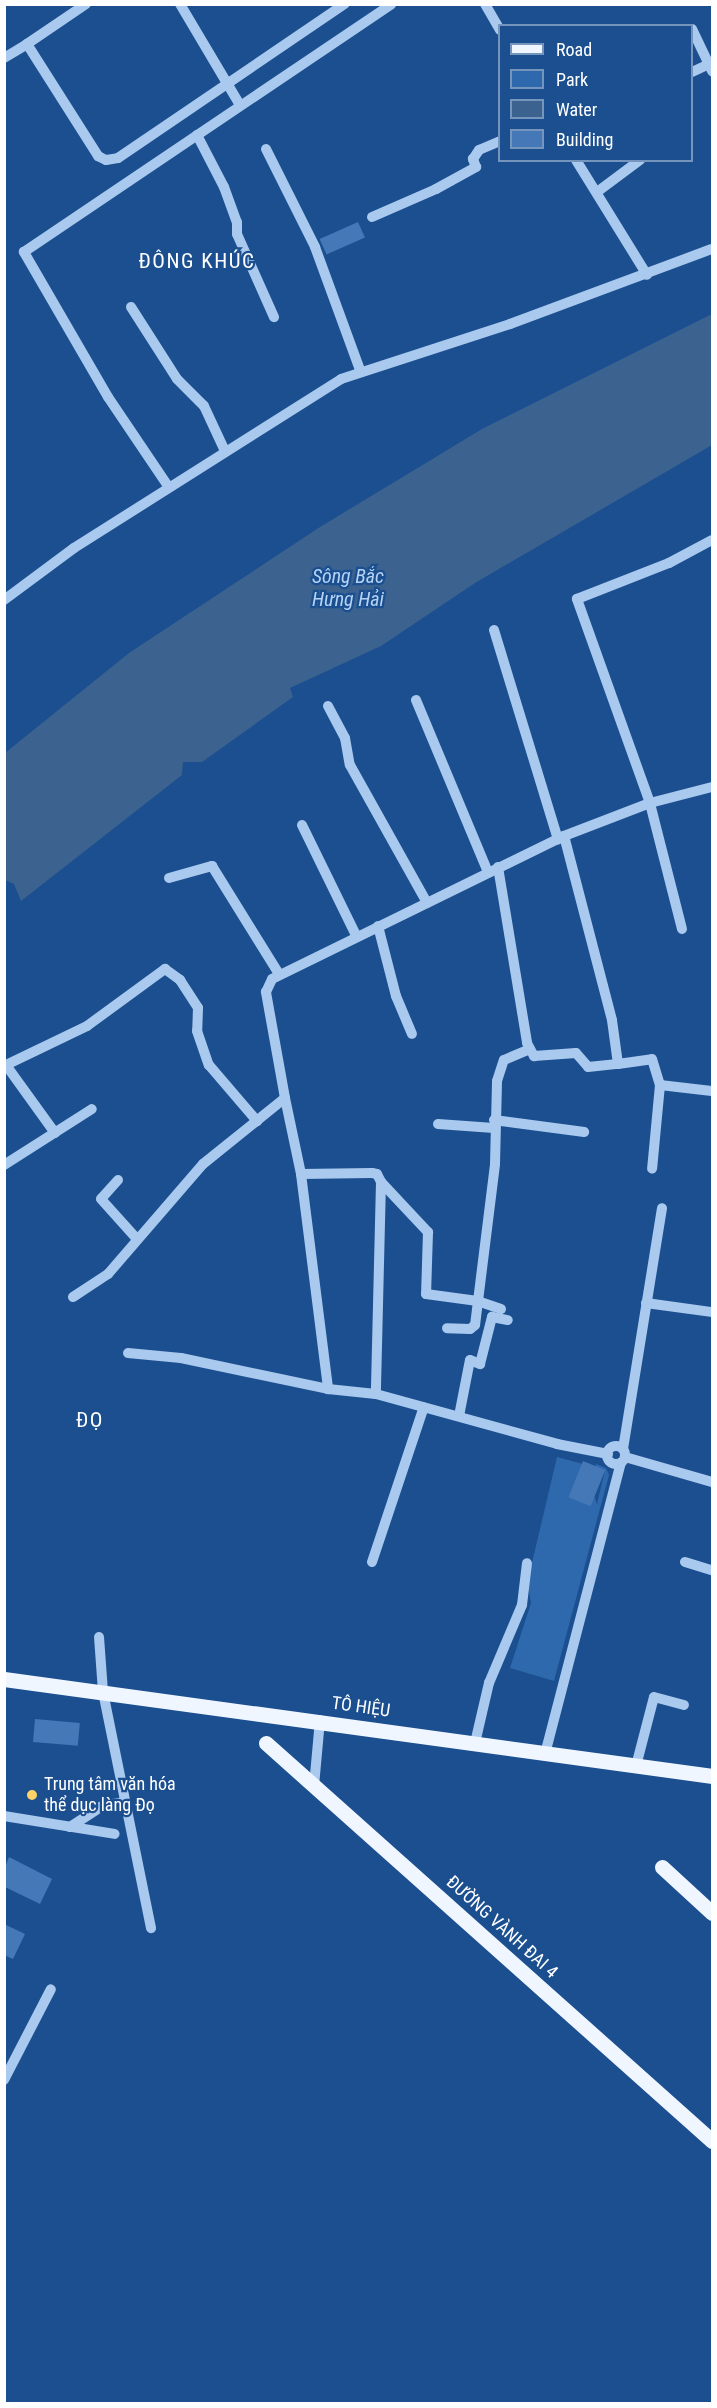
<!DOCTYPE html>
<html>
<head>
<meta charset="utf-8">
<style>
	body { margin:0 }
	#map { position:relative; width:717px; height:2408px; overflow:hidden; background:#1b4f8f; font-family:"Roboto Condensed",sans-serif }
	div>[style] { position:absolute }
	[style*='--x'] { left:calc(var(--x)*1px); top:calc(var(--y)*1px); width:calc(var(--w)*1px); rotate:calc(var(--a)*1deg) }
	.green>* { inset:0; background:#2e69ad }
	.water>* { inset:0; background:#3c6290 }
	.building>* { inset:0; background:#4478b7; transform-origin:0 0 }
	.minor>* { height:10px; margin:-5px; padding:0 5px; transform-origin:5px; border-radius:5px; background:#a9c9ee }
	.minor>.ring { margin:-5px; padding:0; box-sizing:content-box; background:none; border:10px solid #a9c9ee; border-radius:50% }
	.major>* { height:15px; margin:-7.5px; padding:0 7.5px; transform-origin:7.5px; border-radius:7.5px; background:#f0f6ff }
	.dots>* { width:16px; height:16px; translate:-50% -50%; box-sizing:border-box; border:3px solid #1b4f8f; border-radius:50% }
	span { translate:-50% -50%; white-space:nowrap; text-align:center; line-height:1.15; -webkit-text-stroke:4.5px #1b4f8f; paint-order:stroke }
	.street-label { font-size:18px; color:#fff }
	.poi-label { font-size:18px; color:#fff }
	.left { translate:0 -50%; text-align:left }
	.water-label { font-size:20px; color:#b5d3f5; font-style:italic }
	.quarter-label { font-size:21px; color:#fff; letter-spacing:1.5px }
	.frame { position:absolute; inset:0; border:6px solid #fff; pointer-events:none }
	.legend { position:absolute; left:498px; top:24px; width:195px; height:138px; box-sizing:border-box; background:#1b4f8f; border:2px solid #7695bc; margin:0; padding:8px 10px; list-style:none; font-size:18px; color:#fff }
	.legend li { display:flex; align-items:center; gap:12px; height:30px }
	.legend b { width:30px; border:2px solid #7695bc }
</style>
</head>
<body>
<div id="map">
	<div class="green">
		<i style="clip-path:polygon(557px 1457px,583px 1464px,597px 1504px,605px 1470px,595px 1467px,596px 1464px,606px 1468px,609px 1475px,554px 1681px,510px 1668px,531px 1603px,528px 1586px,531px 1567px)"></i>
	</div>
	<div class="water">
		<i style="clip-path:polygon(712px 314px,712px 445px,475px 583px,381px 646px,290px 688px,293px 697px,202px 762px,183px 762px,182px 775px,21px 901px,14px 884px,5px 880px,5px 753px,129px 653px,320px 527px,482px 429px)"></i>
	</div>
	<div class="building">
		<i style="left:358px;top:222px;width:17px;height:42px;rotate:66deg"></i>
		<i style="left:583px;top:1461px;width:24px;height:39px;rotate:22deg"></i>
		<i style="left:35px;top:1719px;width:45px;height:23px;rotate:5deg"></i>
		<i style="clip-path:polygon(9px 1857px,52px 1879px,40px 1904px,5px 1887px,5px 1867px)"></i>
		<i style="clip-path:polygon(4px 1924px,25px 1934px,13px 1959px,4px 1955px)"></i>
	</div>
	<div class="minor">
		<i style="--x:180;--y:4;--w:117;--a:59.3"></i>
		<i style="--x:485;--y:4;--w:30;--a:60"></i>
		<i style="--x:692;--y:29;--w:47;--a:64.5"></i>
		<i style="--x:27;--y:44;--w:71;--a:-34.1"></i>
		<i style="--x:4;--y:58;--w:27;--a:-31"></i>
		<i style="--x:27;--y:44;--w:133;--a:57.6"></i>
		<i style="--x:98;--y:156;--w:9;--a:27"></i>
		<i style="--x:106;--y:160;--w:12;--a:-9"></i>
		<i style="--x:118;--y:158;--w:274;--a:-34.2"></i>
		<i style="--x:692;--y:72;--w:19;--a:-25"></i>
		<i style="--x:197;--y:135;--w:59;--a:62.6"></i>
		<i style="--x:224;--y:187;--w:37;--a:70"></i>
		<i style="--x:237;--y:222;--w:12;--a:90"></i>
		<i style="--x:237;--y:234;--w:91;--a:66"></i>
		<i style="--x:266;--y:149;--w:110;--a:63.4"></i>
		<i style="--x:315;--y:247;--w:131;--a:69.9"></i>
		<i style="--x:576;--y:160;--w:135;--a:58.3"></i>
		<i style="--x:597;--y:192;--w:54;--a:-36.7"></i>
		<i style="--x:372;--y:217;--w:70;--a:-23.6"></i>
		<i style="--x:436;--y:189;--w:46;--a:-28.8"></i>
		<i style="--x:476;--y:167;--w:9;--a:-111"></i>
		<i style="--x:473;--y:159;--w:11;--a:-56"></i>
		<i style="--x:479;--y:150;--w:23;--a:-23"></i>
		<i style="--x:131;--y:307;--w:85;--a:57.4"></i>
		<i style="--x:177;--y:379;--w:38;--a:45"></i>
		<i style="--x:204;--y:406;--w:50;--a:65"></i>
		<i style="--x:168;--y:486;--w:107;--a:-124"></i>
		<i style="--x:108;--y:397;--w:168;--a:-120.1"></i>
		<i style="--x:24;--y:252;--w:443;--a:-34"></i>
		<i style="--x:4;--y:600;--w:87;--a:-36.6"></i>
		<i style="--x:74;--y:548;--w:316;--a:-32.3"></i>
		<i style="--x:341;--y:379;--w:178;--a:-18"></i>
		<i style="--x:510;--y:324;--w:215;--a:-20.4"></i>
		<i style="--x:494;--y:630;--w:219;--a:73"></i>
		<i style="--x:416;--y:700;--w:186;--a:67.3"></i>
		<i style="--x:328;--y:706;--w:36;--a:62"></i>
		<i style="--x:345;--y:738;--w:27;--a:80"></i>
		<i style="--x:350;--y:765;--w:158;--a:60.8"></i>
		<i style="--x:302;--y:825;--w:123;--a:63.9"></i>
		<i style="--x:498;--y:867;--w:178;--a:80.6"></i>
		<i style="--x:527;--y:1043;--w:15;--a:62"></i>
		<i style="--x:534;--y:1056;--w:42;--a:-4.1"></i>
		<i style="--x:576;--y:1053;--w:18;--a:49"></i>
		<i style="--x:588;--y:1067;--w:30;--a:-6"></i>
		<i style="--x:618;--y:1064;--w:44;--a:-97.8"></i>
		<i style="--x:612;--y:1020;--w:190;--a:-104.6"></i>
		<i style="--x:169;--y:878;--w:45;--a:-15.6"></i>
		<i style="--x:212;--y:866;--w:127;--a:58.2"></i>
		<i style="--x:378;--y:926;--w:72;--a:75.6"></i>
		<i style="--x:396;--y:996;--w:41;--a:67.2"></i>
		<i style="--x:682;--y:929;--w:130;--a:-104.3"></i>
		<i style="--x:650;--y:803;--w:217;--a:-109.7"></i>
		<i style="--x:577;--y:599;--w:99;--a:-21.4"></i>
		<i style="--x:669;--y:563;--w:49;--a:-28.1"></i>
		<i style="--x:618;--y:1064;--w:34;--a:-8"></i>
		<i style="--x:652;--y:1059;--w:27;--a:73"></i>
		<i style="--x:660;--y:1085;--w:84;--a:95.4"></i>
		<i style="--x:660;--y:1085;--w:52;--a:6.6"></i>
		<i style="--x:285;--y:1098;--w:78;--a:78.1"></i>
		<i style="--x:301;--y:1174;--w:217;--a:82.8"></i>
		<i style="--x:494;--y:1120;--w:91;--a:7.6"></i>
		<i style="--x:438;--y:1124;--w:56;--a:4.1"></i>
		<i style="--x:55;--y:1133;--w:84;--a:-125.8"></i>
		<i style="--x:6;--y:1065;--w:90;--a:-25.7"></i>
		<i style="--x:87;--y:1026;--w:97;--a:-36.2"></i>
		<i style="--x:165;--y:969;--w:19;--a:36"></i>
		<i style="--x:180;--y:980;--w:33;--a:57"></i>
		<i style="--x:198;--y:1008;--w:23;--a:92"></i>
		<i style="--x:197;--y:1031;--w:36;--a:71"></i>
		<i style="--x:209;--y:1065;--w:74;--a:49.4"></i>
		<i style="--x:4;--y:1165;--w:104;--a:-32.5"></i>
		<i style="--x:301;--y:1174;--w:71;--a:-0.8"></i>
		<i style="--x:372;--y:1173;--w:5;--a:11"></i>
		<i style="--x:377;--y:1174;--w:9;--a:63"></i>
		<i style="--x:381;--y:1182;--w:212;--a:91.4"></i>
		<i style="--x:118;--y:1180;--w:25;--a:132"></i>
		<i style="--x:101;--y:1199;--w:52;--a:48.1"></i>
		<i style="--x:381;--y:1182;--w:69;--a:46.8"></i>
		<i style="--x:428;--y:1232;--w:62;--a:91.8"></i>
		<i style="--x:426;--y:1294;--w:52;--a:7.7"></i>
		<i style="--x:478;--y:1301;--w:24;--a:97"></i>
		<i style="--x:475;--y:1325;--w:6;--a:141"></i>
		<i style="--x:470;--y:1329;--w:23;--a:-178"></i>
		<i style="--x:73;--y:1297;--w:42;--a:-33.3"></i>
		<i style="--x:108;--y:1274;--w:145;--a:-49.2"></i>
		<i style="--x:203;--y:1164;--w:105;--a:-38.8"></i>
		<i style="--x:285;--y:1098;--w:108;--a:-100.2"></i>
		<i style="--x:266;--y:992;--w:14;--a:-65"></i>
		<i style="--x:272;--y:979;--w:325;--a:-26.1"></i>
		<i style="--x:564;--y:836;--w:92;--a:-21"></i>
		<i style="--x:650;--y:803;--w:64;--a:-14.5"></i>
		<i style="--x:646;--y:1303;--w:67;--a:7.8"></i>
		<i style="--x:501;--y:1309;--w:24;--a:-161"></i>
		<i style="--x:478;--y:1301;--w:138;--a:-82.9"></i>
		<i style="--x:495;--y:1164;--w:83;--a:-88.6"></i>
		<i style="--x:497;--y:1081;--w:22;--a:-72"></i>
		<i style="--x:504;--y:1060;--w:28;--a:-23"></i>
		<i style="--x:128;--y:1353;--w:53;--a:5.4"></i>
		<i style="--x:181;--y:1358;--w:150;--a:11.9"></i>
		<i style="--x:328;--y:1389;--w:48;--a:5.9"></i>
		<i style="--x:376;--y:1394;--w:188;--a:15.4"></i>
		<i style="--x:557;--y:1444;--w:52;--a:11.1"></i>
		<i style="--x:459;--y:1416;--w:57;--a:-78.9"></i>
		<i style="--x:470;--y:1360;--w:11;--a:22"></i>
		<i style="--x:480;--y:1364;--w:49;--a:-75.7"></i>
		<i style="--x:492;--y:1317;--w:16;--a:11"></i>
		<i class="ring" style="left:607px;top:1446px;width:8px;height:8px"></i>
		<i style="--x:623;--y:1449;--w:244;--a:-80.8"></i>
		<i style="--x:625;--y:1457;--w:91;--a:16"></i>
		<i style="--x:372;--y:1562;--w:163;--a:-71.5"></i>
		<i style="--x:685;--y:1562;--w:28;--a:17"></i>
		<i style="--x:99;--y:1637;--w:55;--a:85.8"></i>
		<i style="--x:103;--y:1692;--w:241;--a:78.5"></i>
		<i style="--x:475;--y:1743;--w:62;--a:-76.9"></i>
		<i style="--x:489;--y:1683;--w:85;--a:-67.1"></i>
		<i style="--x:522;--y:1605;--w:42;--a:-83.2"></i>
		<i style="--x:545;--y:1754;--w:301;--a:-75.4"></i>
		<i style="--x:636;--y:1766;--w:71;--a:-75.4"></i>
		<i style="--x:654;--y:1697;--w:31;--a:15"></i>
		<i style="--x:314;--y:1786;--w:66;--a:-84.8"></i>
		<i style="--x:4;--y:1816;--w:112;--a:9.2"></i>
		<i style="--x:70;--y:1827;--w:38;--a:-33"></i>
		<i style="--x:102;--y:1806;--w:23;--a:-10"></i>
		<i style="--x:4;--y:2080;--w:102;--a:-62.7"></i>
	</div>
	<div class="major">
		<i style="--x:4;--y:1679;--w:715;--a:7.8"></i>
		<i style="--x:266;--y:1743;--w:598;--a:41.74"></i>
		<i style="--x:662;--y:1867;--w:68;--a:42.6"></i>
	</div>
	<div class="dots">
		<i style="left:32px;top:1795px;background:#ffd166"></i>
	</div>
	<div class="street-label">
		<span style="left:361px;top:1707px;rotate:8deg">TÔ HIỆU</span>
		<span style="left:502px;top:1927px;rotate:42deg">ĐƯỜNG VÀNH ĐAI 4</span>
	</div>
	<div class="poi-label">
		<span class="left" style="left:44px;top:1795px">Trung tâm văn hóa<br>thể dục làng Đọ</span>
	</div>
	<div class="water-label">
		<span style="left:348px;top:588px">Sông Bắc<br>Hưng Hải</span>
	</div>
	<div class="quarter-label">
		<span style="left:197px;top:261px">ĐÔNG KHÚC</span>
		<span style="left:90px;top:1420px">ĐỌ</span>
	</div>
	<div class="frame"></div>
	<ul class="legend">
	<li><b style="height:8px;background:#f0f6ff"></b>Road</li>
	<li><b style="height:16px;background:#2e69ad"></b>Park</li>
	<li><b style="height:16px;background:#3c6290"></b>Water</li>
	<li><b style="height:16px;background:#4478b7"></b>Building</li>
	</ul>
</div>
</body>
</html>
